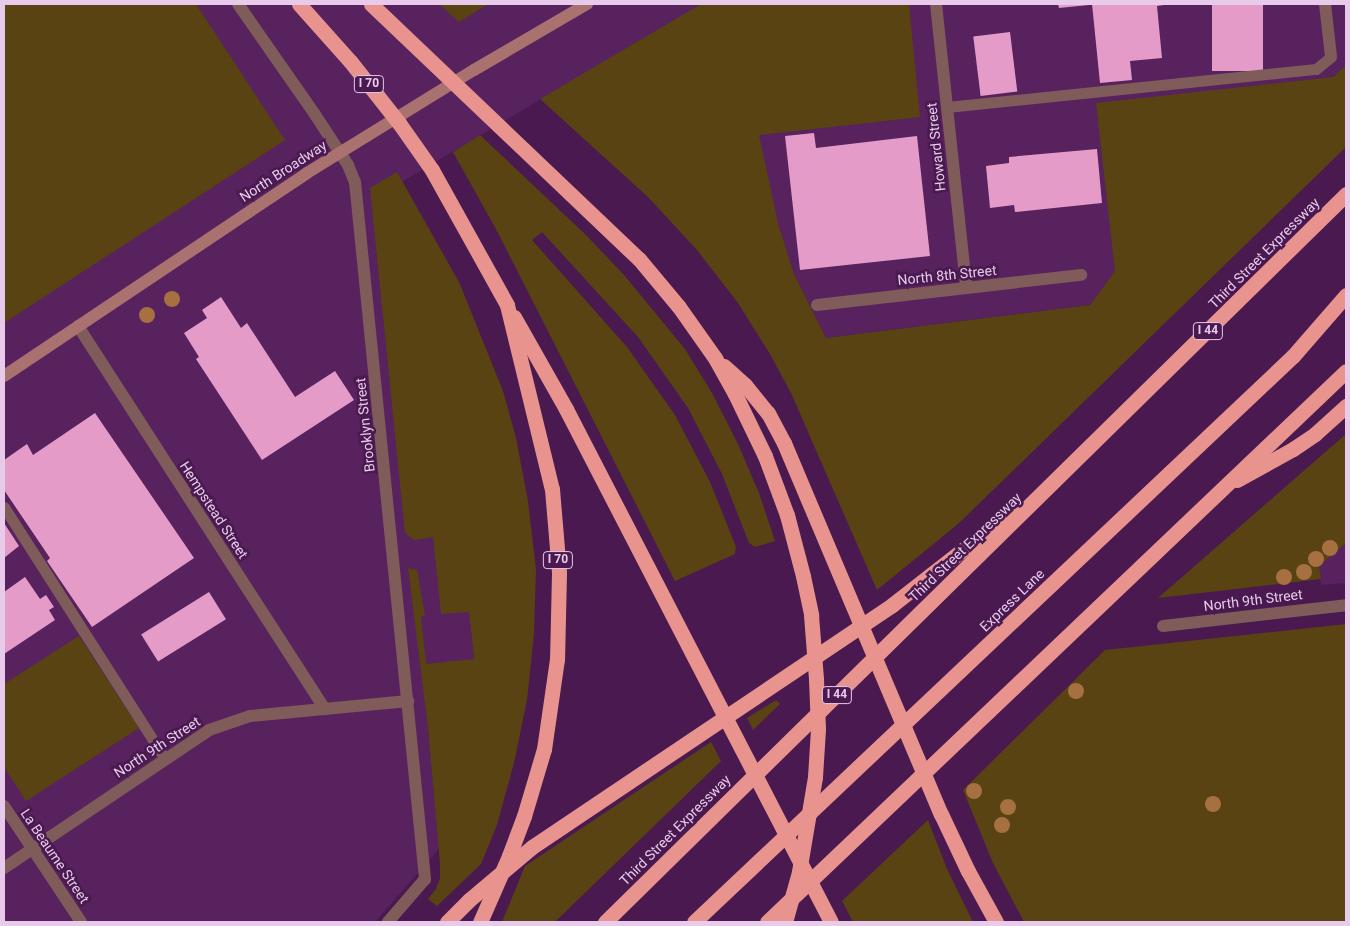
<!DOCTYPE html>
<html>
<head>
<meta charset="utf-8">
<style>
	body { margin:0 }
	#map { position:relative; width:1350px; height:926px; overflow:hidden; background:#49194f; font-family:Roboto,sans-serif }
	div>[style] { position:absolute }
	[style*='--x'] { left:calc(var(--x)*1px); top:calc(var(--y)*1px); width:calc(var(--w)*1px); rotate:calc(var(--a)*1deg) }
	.built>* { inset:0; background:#57225e }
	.green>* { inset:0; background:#594313 }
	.building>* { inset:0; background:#e59bc8; transform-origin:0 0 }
	.service>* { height:11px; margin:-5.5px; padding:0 5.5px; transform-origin:5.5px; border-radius:5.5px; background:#7f5b59 }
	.minor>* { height:12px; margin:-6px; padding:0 6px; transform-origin:6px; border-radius:6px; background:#7f5b59 }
	.secondary>* { height:12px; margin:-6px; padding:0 6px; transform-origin:6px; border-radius:6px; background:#aa726f }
	.motorway>* { height:15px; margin:-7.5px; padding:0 7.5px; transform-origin:7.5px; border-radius:7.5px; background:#e9938e }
	.trees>* { width:16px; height:16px; margin:-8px; border-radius:50%; background:#a67041 }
	span { translate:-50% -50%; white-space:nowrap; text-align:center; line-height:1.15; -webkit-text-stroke:5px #49194f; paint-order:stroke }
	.shield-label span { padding:1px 4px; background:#49194f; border:1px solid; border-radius:4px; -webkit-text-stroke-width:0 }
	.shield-label { font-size:12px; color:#e8cbeb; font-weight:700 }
	.street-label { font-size:14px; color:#e8cbeb }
	.frame { position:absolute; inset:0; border:5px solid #e8cbeb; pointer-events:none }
</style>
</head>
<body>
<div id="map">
	<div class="built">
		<i style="clip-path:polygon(4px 4px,701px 4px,400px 183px,441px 532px,448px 613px,469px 611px,474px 660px,427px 664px,428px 728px,439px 849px,375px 922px,4px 922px)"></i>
		<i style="clip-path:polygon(745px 4px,1346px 4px,1346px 65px,1115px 271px,1090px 305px,826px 338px,794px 274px,778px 223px,760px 146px)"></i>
		<i style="clip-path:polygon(1346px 543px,1346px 583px,1321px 585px,1319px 566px)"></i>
	</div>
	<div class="green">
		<i style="clip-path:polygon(4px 4px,196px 4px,285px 140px,4px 323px)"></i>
		<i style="clip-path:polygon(439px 4px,488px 4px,459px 22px)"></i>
		<i style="clip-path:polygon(701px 4px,909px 4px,920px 117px,759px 135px,778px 223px,794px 274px,826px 338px,1090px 305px,1115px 271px,1096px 103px,1333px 77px,1346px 65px,1346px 147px,958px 524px,877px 590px,791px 393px,770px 354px,738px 303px,697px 250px,648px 197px,540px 99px)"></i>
		<i style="clip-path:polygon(480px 135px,586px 235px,624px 275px,685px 349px,712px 393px,738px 444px,759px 493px,775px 541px,755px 547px,749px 543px,722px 474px,688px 408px,638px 337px,542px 232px,532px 240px,627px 347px,675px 415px,710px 482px,736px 547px,735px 554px,675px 581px,497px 231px,453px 152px)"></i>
		<i style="clip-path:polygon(397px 172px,459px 282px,503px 391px,516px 438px,528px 501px,536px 569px,534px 634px,527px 700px,514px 763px,497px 825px,481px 864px,437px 906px,428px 899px,436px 889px,440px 878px,440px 864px,428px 728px,408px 568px,417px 570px,425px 616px,421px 616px,426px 664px,474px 659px,469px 612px,441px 614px,433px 537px,414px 540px,405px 533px,370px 188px)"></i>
		<i style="clip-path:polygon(1346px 434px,1346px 543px,1319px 566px,1321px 579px,1158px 598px)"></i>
		<i style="clip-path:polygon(1346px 624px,1346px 922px,1024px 922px,993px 863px,963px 790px,1105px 650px)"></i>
		<i style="clip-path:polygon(79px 636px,139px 728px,26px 801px,4px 767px,4px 684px)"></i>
		<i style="clip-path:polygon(776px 700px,780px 704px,753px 730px,747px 718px)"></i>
		<i style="clip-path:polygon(711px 742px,721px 761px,555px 922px,502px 922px,525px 866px)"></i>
		<i style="clip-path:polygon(928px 820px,947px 869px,973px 922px,853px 922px,842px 901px)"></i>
	</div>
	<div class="building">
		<i style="clip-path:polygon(1058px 4px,1089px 4px,1089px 5px,1059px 8px)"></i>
		<i style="clip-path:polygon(1092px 4px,1171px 4px,1157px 6px,1162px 58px,1130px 61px,1132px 80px,1100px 83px)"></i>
		<i style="left:1212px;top:4px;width:51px;height:67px"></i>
		<i style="left:1010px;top:32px;width:60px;height:37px;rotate:83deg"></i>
		<i style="clip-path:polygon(814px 133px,816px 148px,917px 136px,930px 256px,800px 270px,785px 136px)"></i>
		<i style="clip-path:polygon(1097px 149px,1102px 203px,1015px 212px,1014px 205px,990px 208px,986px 166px,1009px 163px,1009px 157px)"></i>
		<i style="clip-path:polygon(221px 297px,241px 328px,247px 323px,295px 397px,335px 371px,354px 400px,262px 460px,196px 359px,199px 357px,184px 333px,207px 318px,202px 310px)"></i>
		<i style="clip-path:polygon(95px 413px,194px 558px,92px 627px,47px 561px,50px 558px,4px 490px,4px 460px,27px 444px,33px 455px)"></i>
		<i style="clip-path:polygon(4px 523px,19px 546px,4px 558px)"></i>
		<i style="clip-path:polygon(25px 577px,40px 599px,46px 595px,54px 607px,49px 610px,55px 620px,4px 654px,4px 592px)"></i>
		<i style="left:209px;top:592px;width:32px;height:80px;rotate:58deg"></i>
	</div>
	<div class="service">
		<i style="--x:947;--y:107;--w:371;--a:-5.9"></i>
		<i style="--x:1316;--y:69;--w:19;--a:-39"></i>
		<i style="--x:4;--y:507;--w:299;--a:57.4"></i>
	</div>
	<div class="minor">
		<i style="--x:238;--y:4;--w:133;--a:55.1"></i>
		<i style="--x:314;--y:113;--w:62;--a:56.8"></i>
		<i style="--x:348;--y:165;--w:18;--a:68"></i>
		<i style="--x:355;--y:182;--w:701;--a:84.26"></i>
		<i style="--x:425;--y:879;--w:57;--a:130.7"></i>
		<i style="--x:936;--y:4;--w:285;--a:83.9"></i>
		<i style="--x:1325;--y:4;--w:53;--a:83.5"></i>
		<i style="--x:817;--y:305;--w:266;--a:-6.5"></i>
		<i style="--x:78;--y:326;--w:456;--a:57.2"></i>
		<i style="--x:1163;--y:626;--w:184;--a:-6.5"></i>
		<i style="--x:4;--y:806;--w:139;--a:56.4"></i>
		<i style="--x:4;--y:868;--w:247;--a:-33.9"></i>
		<i style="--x:209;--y:730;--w:43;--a:-18.9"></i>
		<i style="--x:250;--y:716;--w:159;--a:-5.4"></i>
	</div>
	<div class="secondary">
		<i style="--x:4;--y:376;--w:365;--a:-33.8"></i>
		<i style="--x:307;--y:173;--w:196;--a:-31.7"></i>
		<i style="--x:474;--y:70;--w:131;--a:-30.3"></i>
	</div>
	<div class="motorway">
		<i style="--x:299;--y:4;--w:76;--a:48.2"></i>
		<i style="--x:350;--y:61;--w:79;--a:51.7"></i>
		<i style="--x:399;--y:123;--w:57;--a:54.9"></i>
		<i style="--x:432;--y:170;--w:154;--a:60.9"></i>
		<i style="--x:507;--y:305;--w:189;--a:76.3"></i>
		<i style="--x:552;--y:489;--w:84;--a:85.2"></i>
		<i style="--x:559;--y:573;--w:86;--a:91.3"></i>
		<i style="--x:557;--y:659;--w:91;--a:98.2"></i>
		<i style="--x:544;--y:749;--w:70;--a:106.6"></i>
		<i style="--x:524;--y:816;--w:43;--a:110.6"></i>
		<i style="--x:509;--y:856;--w:72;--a:113.7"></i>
		<i style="--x:371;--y:4;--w:370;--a:43.6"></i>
		<i style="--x:639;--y:259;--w:62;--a:50.2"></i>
		<i style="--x:679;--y:307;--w:62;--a:54.8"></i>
		<i style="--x:715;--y:358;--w:41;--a:60.9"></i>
		<i style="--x:735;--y:394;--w:69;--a:64.2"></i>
		<i style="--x:765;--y:456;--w:63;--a:69.6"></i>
		<i style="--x:787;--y:515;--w:63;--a:75.3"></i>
		<i style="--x:803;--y:576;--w:40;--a:78"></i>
		<i style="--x:811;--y:615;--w:64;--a:85.5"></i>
		<i style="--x:816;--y:679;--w:50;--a:87.7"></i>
		<i style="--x:818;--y:729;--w:48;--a:93.6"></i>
		<i style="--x:815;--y:777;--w:96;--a:99.6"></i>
		<i style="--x:799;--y:872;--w:52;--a:105.6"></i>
		<i style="--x:514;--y:317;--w:106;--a:60.5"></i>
		<i style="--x:566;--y:409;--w:577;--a:62.68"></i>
		<i style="--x:724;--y:366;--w:28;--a:42"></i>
		<i style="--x:745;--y:385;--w:36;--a:51"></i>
		<i style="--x:768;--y:413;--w:34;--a:62"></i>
		<i style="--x:784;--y:443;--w:403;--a:67.1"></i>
		<i style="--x:941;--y:814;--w:63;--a:64.7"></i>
		<i style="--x:968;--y:871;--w:58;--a:61.2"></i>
		<i style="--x:1237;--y:480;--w:64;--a:-29"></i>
		<i style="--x:1293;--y:449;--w:27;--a:-34"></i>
		<i style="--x:1315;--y:434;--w:42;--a:-42.1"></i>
		<i style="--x:447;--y:922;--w:31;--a:-45"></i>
		<i style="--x:469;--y:900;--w:82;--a:-40.1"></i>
		<i style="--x:532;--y:847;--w:434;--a:-33.9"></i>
		<i style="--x:892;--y:605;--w:151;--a:-38"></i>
		<i style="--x:605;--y:922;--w:1039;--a:-44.49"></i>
		<i style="--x:694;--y:922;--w:824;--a:-43.38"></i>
		<i style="--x:1293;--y:356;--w:81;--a:-49"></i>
		<i style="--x:767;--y:922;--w:799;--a:-43.58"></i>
	</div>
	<div class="trees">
		<i style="left:172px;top:299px"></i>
		<i style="left:147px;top:315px"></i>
		<i style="left:1330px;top:548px"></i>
		<i style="left:1316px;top:559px"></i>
		<i style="left:1304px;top:572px"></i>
		<i style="left:1284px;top:577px"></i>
		<i style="left:1076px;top:691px"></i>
		<i style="left:974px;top:791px"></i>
		<i style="left:1213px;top:804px"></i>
		<i style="left:1008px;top:807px"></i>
		<i style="left:1002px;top:825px"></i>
	</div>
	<div class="shield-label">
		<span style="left:369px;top:84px">I 70</span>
		<span style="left:1208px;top:331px">I 44</span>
		<span style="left:558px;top:560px">I 70</span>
		<span style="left:837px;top:695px">I 44</span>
	</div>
	<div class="street-label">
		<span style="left:936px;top:147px;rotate:-96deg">Howard Street</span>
		<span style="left:283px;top:171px;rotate:-33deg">North Broadway</span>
		<span style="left:1264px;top:253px;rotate:-45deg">Third Street Expressway</span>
		<span style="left:947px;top:275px;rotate:-6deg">North 8th Street</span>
		<span style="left:365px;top:425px;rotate:-96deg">Brooklyn Street</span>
		<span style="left:214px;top:510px;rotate:57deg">Hempstead Street</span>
		<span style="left:965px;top:547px;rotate:-44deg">Third Street Expressway</span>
		<span style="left:1012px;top:600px;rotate:-44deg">Express Lane</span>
		<span style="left:1253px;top:600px;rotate:-7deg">North 9th Street</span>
		<span style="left:157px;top:747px;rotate:-33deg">North 9th Street</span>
		<span style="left:675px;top:830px;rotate:-45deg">Third Street Expressway</span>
		<span style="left:55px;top:856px;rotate:56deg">La Beaume Street</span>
	</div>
	<div class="frame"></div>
</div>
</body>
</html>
